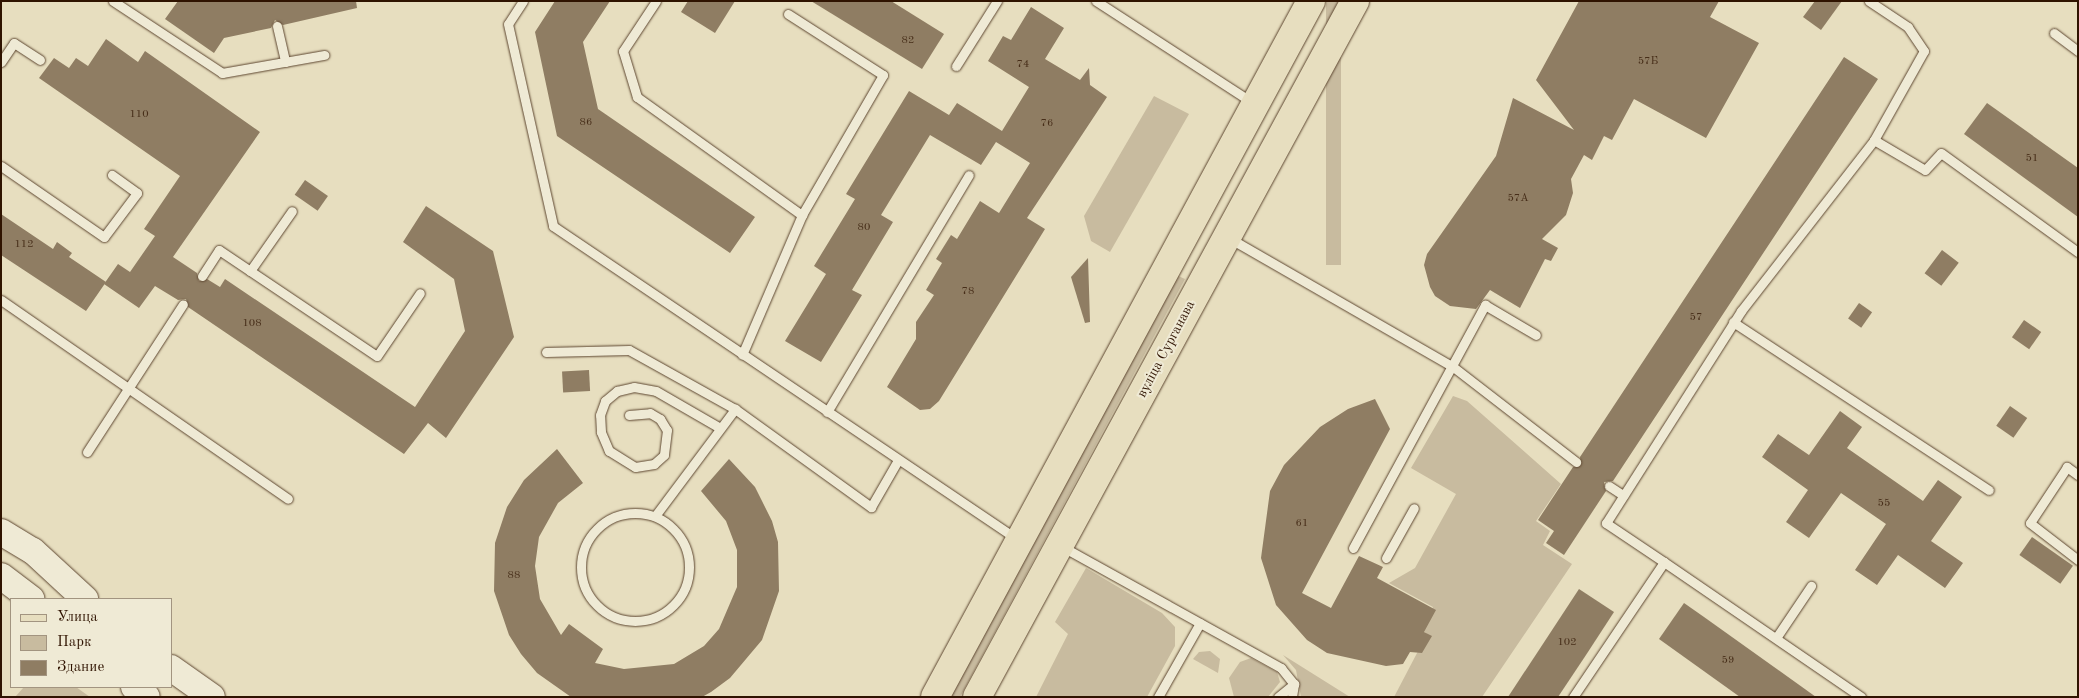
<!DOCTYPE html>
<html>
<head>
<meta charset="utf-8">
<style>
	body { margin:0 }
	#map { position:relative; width:2079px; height:698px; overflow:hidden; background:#e7debf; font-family:"Old Standard TT",serif }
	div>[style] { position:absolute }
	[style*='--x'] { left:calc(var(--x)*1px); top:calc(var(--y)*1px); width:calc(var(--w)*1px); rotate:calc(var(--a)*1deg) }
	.green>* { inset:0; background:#c8bb9f; transform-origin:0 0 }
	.building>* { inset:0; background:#8f7d63; transform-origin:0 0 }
	.roads { filter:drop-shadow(0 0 1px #5d4630) drop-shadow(0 0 1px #5d4630) }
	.service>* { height:9px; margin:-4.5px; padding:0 4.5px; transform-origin:4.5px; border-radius:4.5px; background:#efead5 }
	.service>.ring { margin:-4.5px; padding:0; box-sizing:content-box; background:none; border:9px solid #efead5; border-radius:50% }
	.secondary>* { height:26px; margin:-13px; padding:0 13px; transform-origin:13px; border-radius:13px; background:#efead5 }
	.primary>* { height:28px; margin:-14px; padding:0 14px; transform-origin:14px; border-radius:14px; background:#e7debf }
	span { translate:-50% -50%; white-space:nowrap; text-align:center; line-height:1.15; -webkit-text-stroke:4px #efead5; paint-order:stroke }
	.number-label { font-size:11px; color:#472e19 }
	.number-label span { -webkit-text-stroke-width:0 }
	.street-label { font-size:14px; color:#2f1300 }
	.frame { position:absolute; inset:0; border:2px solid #2f1300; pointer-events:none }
	.legend { position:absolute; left:10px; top:598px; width:162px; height:90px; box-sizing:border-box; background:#efead5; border:1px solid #a29480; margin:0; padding:6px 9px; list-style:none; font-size:15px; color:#2f1300 }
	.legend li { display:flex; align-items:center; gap:10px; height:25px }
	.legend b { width:25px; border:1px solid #a29480 }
</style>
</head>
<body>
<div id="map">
	<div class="green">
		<i style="left:1326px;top:1px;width:15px;height:264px"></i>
		<i style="clip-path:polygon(1154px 96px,1189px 114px,1110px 252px,1091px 241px,1084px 216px)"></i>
		<i style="clip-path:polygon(1176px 275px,1185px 279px,960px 697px,947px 697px)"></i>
		<i style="clip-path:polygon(1453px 396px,1467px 401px,1561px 484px,1536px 521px,1550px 531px,1543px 545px,1572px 564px,1482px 697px,1394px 697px,1427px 634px,1421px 629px,1433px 607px,1389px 583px,1415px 568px,1456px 494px,1411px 468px)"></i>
		<i style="clip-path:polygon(1086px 568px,1162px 613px,1175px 627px,1175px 646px,1147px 697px,1036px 697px,1068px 634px,1055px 622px)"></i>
		<i style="clip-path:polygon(1210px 651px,1220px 659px,1218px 673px,1193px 659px,1199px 652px)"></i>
		<i style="clip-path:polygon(1283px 655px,1350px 697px,1301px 697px,1296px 670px)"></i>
		<i style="clip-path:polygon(1251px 658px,1277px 672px,1280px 682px,1268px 697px,1234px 697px,1229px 678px,1240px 662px)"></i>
		<i style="clip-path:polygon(24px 687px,76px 687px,90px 697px,15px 697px)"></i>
	</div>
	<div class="building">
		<i style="clip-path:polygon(178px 1px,356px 1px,357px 8px,283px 25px,275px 20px,271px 28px,224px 38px,214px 53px,165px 19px)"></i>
		<i style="clip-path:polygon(555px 1px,610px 1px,583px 42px,598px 109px,755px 217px,730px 253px,557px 136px,535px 32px)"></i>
		<i style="clip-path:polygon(688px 1px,735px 1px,715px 33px,681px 12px)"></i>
		<i style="clip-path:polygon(811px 1px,891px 1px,944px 34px,922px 69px)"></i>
		<i style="clip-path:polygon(1579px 1px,1719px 1px,1710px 17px,1759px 43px,1706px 138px,1634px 99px,1612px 140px,1604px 136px,1592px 160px,1584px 155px,1571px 179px,1573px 193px,1566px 215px,1542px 239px,1558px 248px,1551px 261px,1545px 259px,1520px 308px,1490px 290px,1476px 309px,1450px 306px,1435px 296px,1430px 287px,1424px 265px,1427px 254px,1496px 156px,1513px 98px,1574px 130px,1536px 80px)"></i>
		<i style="clip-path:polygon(1815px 1px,1842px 1px,1821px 30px,1803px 17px)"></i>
		<i style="clip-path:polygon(1031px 7px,1064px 28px,1045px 59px,1080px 80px,1089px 68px,1090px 85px,1107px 97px,1027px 218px,1045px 229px,939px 401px,930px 409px,920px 410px,887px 387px,916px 339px,916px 322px,934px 295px,926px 290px,942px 263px,936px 259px,951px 235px,957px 239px,980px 201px,999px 213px,1030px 163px,996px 142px,981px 165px,930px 135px,881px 215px,893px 222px,852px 290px,862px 295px,821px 362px,785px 341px,826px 274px,814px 266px,855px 199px,846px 194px,909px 91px,949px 115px,957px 103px,1002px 131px,1029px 87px,988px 61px,1003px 36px,1011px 40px)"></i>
		<i style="clip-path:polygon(106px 39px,138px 62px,145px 51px,260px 132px,173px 257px,197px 273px,199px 281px,207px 279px,220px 287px,225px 279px,415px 407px,465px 331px,454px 279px,403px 242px,426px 206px,493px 251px,514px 337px,446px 438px,428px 423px,404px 454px,188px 307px,186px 299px,178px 300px,155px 286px,139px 308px,104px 284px,118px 264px,130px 272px,155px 236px,144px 229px,180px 176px,39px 78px,54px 58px,69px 68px,76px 58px,88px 66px)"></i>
		<i style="clip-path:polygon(1844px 57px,1878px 79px,1613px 481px,1604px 482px,1606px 491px,1564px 555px,1546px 543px,1554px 531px,1538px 520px,1573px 467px,1581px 465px,1580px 457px)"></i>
		<i style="clip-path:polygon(1987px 103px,2078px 168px,2078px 217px,1964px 134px)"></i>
		<i style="left:305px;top:180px;width:28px;height:18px;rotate:35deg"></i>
		<i style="clip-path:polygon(1px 214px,53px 249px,57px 242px,72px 253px,69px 257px,106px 282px,86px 311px,1px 255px)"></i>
		<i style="left:1942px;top:250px;width:21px;height:29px;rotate:37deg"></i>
		<i style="clip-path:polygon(1088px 258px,1090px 322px,1085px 323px,1071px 277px)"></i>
		<i style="left:1859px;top:303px;width:16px;height:19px;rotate:35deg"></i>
		<i style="left:2024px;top:320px;width:21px;height:21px;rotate:35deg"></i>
		<i style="left:589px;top:370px;width:21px;height:27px;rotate:87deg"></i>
		<i style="clip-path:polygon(1375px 399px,1390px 429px,1302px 593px,1331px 608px,1359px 556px,1383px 567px,1377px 578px,1436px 610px,1424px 632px,1432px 636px,1422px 653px,1410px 652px,1403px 664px,1386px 666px,1327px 653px,1307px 640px,1276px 605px,1261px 558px,1270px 491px,1284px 465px,1320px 427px,1348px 409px)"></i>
		<i style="left:2010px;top:406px;width:21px;height:24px;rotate:35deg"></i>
		<i style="clip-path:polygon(1840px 411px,1862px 427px,1847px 448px,1923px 501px,1938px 480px,1962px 497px,1931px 541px,1963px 563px,1945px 588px,1898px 555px,1877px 585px,1855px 570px,1886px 524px,1841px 493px,1809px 538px,1786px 522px,1808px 490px,1762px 457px,1778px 434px,1809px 455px)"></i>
		<i style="clip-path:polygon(557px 449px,583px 483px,558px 503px,539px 537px,535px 566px,540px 599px,561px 635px,569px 624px,603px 649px,595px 663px,624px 669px,674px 664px,704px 646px,719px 629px,737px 587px,737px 550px,726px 521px,701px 491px,729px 459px,755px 487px,772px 521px,778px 542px,779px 591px,762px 640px,730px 678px,711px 692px,702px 697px,571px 697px,537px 673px,521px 654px,509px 635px,494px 591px,495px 543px,507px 507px,524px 480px)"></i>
		<i style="left:2032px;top:537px;width:50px;height:22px;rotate:35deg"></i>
		<i style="clip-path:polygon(1579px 589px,1614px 612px,1586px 655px,1558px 697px,1508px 697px)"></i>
		<i style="clip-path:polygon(1684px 603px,1704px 617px,1816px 697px,1740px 697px,1659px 639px)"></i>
	</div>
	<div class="roads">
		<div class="service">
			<i style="--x:113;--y:1;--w:131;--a:33.4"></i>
			<i style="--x:222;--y:73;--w:104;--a:-10"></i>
			<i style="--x:523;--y:1;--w:27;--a:123"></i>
			<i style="--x:508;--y:24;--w:207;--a:77.4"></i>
			<i style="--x:553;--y:226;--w:560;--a:34"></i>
			<i style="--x:656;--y:1;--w:60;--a:123.4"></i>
			<i style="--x:623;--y:51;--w:48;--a:73.1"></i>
			<i style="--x:637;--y:97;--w:203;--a:35.6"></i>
			<i style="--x:802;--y:215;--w:152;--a:113.2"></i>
			<i style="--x:1096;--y:1;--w:187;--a:33"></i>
			<i style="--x:788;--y:14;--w:113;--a:32.7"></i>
			<i style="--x:883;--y:75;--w:162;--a:120.1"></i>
			<i style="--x:277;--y:26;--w:37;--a:77"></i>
			<i style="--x:2054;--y:33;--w:30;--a:37"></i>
			<i style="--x:1;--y:62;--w:23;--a:-56"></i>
			<i style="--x:14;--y:43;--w:31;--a:33"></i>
			<i style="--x:956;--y:66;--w:77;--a:-57.8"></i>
			<i style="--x:1874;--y:140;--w:59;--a:30.5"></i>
			<i style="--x:1925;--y:170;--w:23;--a:-47"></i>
			<i style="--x:1941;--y:153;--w:169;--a:35.9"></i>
			<i style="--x:1;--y:166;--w:125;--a:34.6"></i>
			<i style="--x:104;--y:237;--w:55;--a:-53.1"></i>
			<i style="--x:137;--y:193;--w:31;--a:-144"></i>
			<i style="--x:1229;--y:238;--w:257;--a:29.9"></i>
			<i style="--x:1452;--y:366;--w:157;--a:37.7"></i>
			<i style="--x:250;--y:271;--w:73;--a:-55"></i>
			<i style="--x:202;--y:276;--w:31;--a:-57"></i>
			<i style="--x:219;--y:250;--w:190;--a:33.9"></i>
			<i style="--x:377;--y:356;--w:76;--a:-55.7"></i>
			<i style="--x:1;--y:300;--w:349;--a:34.7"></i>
			<i style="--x:1733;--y:322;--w:306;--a:33.3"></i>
			<i style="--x:546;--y:352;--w:83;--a:-1.4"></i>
			<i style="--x:629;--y:350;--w:121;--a:29.1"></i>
			<i style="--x:735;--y:409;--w:168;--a:35.8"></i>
			<i style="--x:871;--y:507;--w:54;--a:-60.1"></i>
			<i style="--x:827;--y:412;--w:276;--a:-59.1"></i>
			<i style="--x:629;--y:415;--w:21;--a:-5"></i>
			<i style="--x:650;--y:413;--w:12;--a:31"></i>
			<i style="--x:660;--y:419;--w:13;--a:58"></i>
			<i style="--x:667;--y:430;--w:25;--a:97"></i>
			<i style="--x:664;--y:455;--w:13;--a:138"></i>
			<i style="--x:654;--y:464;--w:19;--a:171"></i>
			<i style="--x:635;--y:467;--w:31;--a:-148"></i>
			<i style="--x:609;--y:451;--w:21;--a:-113"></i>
			<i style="--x:601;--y:432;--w:17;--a:-93"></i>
			<i style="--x:600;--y:415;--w:15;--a:-70"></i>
			<i style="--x:605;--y:401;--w:16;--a:-40"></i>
			<i style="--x:617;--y:391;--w:17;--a:-13"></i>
			<i style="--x:634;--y:387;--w:22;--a:10"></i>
			<i style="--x:656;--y:391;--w:74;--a:30"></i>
			<i style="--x:87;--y:452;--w:176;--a:-57"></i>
			<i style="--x:2078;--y:475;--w:14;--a:-144"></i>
			<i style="--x:2067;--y:467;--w:67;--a:123.5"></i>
			<i style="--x:2030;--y:523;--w:61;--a:37.6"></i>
			<i style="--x:1609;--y:486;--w:17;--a:33"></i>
			<i class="ring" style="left:581px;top:513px;width:99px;height:99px"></i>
			<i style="--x:655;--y:516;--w:134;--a:-53.2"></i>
			<i style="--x:1061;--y:546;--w:252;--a:29"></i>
			<i style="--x:1281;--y:668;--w:21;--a:51"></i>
			<i style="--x:1294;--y:684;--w:13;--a:99"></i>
			<i style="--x:1353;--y:548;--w:277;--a:-61.5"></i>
			<i style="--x:1485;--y:305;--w:59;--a:30.5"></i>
			<i style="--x:1386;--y:558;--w:57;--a:-60.8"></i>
			<i style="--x:1664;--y:562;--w:239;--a:34.4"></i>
			<i style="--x:1776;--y:638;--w:63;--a:-56.1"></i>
			<i style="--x:1158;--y:697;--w:85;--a:-60.4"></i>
			<i style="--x:1278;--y:697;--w:21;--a:-39"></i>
			<i style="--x:1573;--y:697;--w:163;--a:-56"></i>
			<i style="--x:1664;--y:562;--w:70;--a:-146.1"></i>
			<i style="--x:1606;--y:523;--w:251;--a:-57.5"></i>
			<i style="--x:1741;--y:311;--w:217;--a:-52.1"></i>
			<i style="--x:1874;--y:140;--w:102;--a:-60.7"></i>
			<i style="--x:1924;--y:51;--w:29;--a:-124"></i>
			<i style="--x:1908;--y:27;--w:47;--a:-146.3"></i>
		</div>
		<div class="secondary">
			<i style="--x:1;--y:532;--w:37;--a:31"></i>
			<i style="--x:33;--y:551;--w:71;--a:42.7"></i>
			<i style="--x:1;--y:576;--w:38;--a:37"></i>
			<i style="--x:171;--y:668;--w:50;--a:35.3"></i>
			<i style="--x:134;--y:687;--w:16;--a:38"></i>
		</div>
		<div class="primary">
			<i style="--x:935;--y:697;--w:791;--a:-61.62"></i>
			<i style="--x:977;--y:697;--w:792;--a:-61.49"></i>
		</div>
	</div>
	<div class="number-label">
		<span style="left:908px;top:41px">82</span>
		<span style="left:1648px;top:62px">57Б</span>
		<span style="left:1023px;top:65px">74</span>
		<span style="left:139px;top:115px">110</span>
		<span style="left:586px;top:123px">86</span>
		<span style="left:1047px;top:124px">76</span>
		<span style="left:2032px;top:159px">51</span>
		<span style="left:1518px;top:199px">57А</span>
		<span style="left:864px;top:228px">80</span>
		<span style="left:24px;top:245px">112</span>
		<span style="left:968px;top:292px">78</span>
		<span style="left:1696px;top:318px">57</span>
		<span style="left:252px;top:324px">108</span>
		<span style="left:1884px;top:504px">55</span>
		<span style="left:1302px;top:524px">61</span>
		<span style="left:514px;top:576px">88</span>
		<span style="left:1567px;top:643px">102</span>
		<span style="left:1728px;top:661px">59</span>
	</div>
	<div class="street-label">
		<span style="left:1166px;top:349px;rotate:-62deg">вуліца Сурганава</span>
	</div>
	<div class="frame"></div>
	<ul class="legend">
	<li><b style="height:6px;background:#e7debf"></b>Улица</li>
	<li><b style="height:14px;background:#c8bb9f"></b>Парк</li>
	<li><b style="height:14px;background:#8f7d63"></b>Здание</li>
	</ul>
</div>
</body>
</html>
